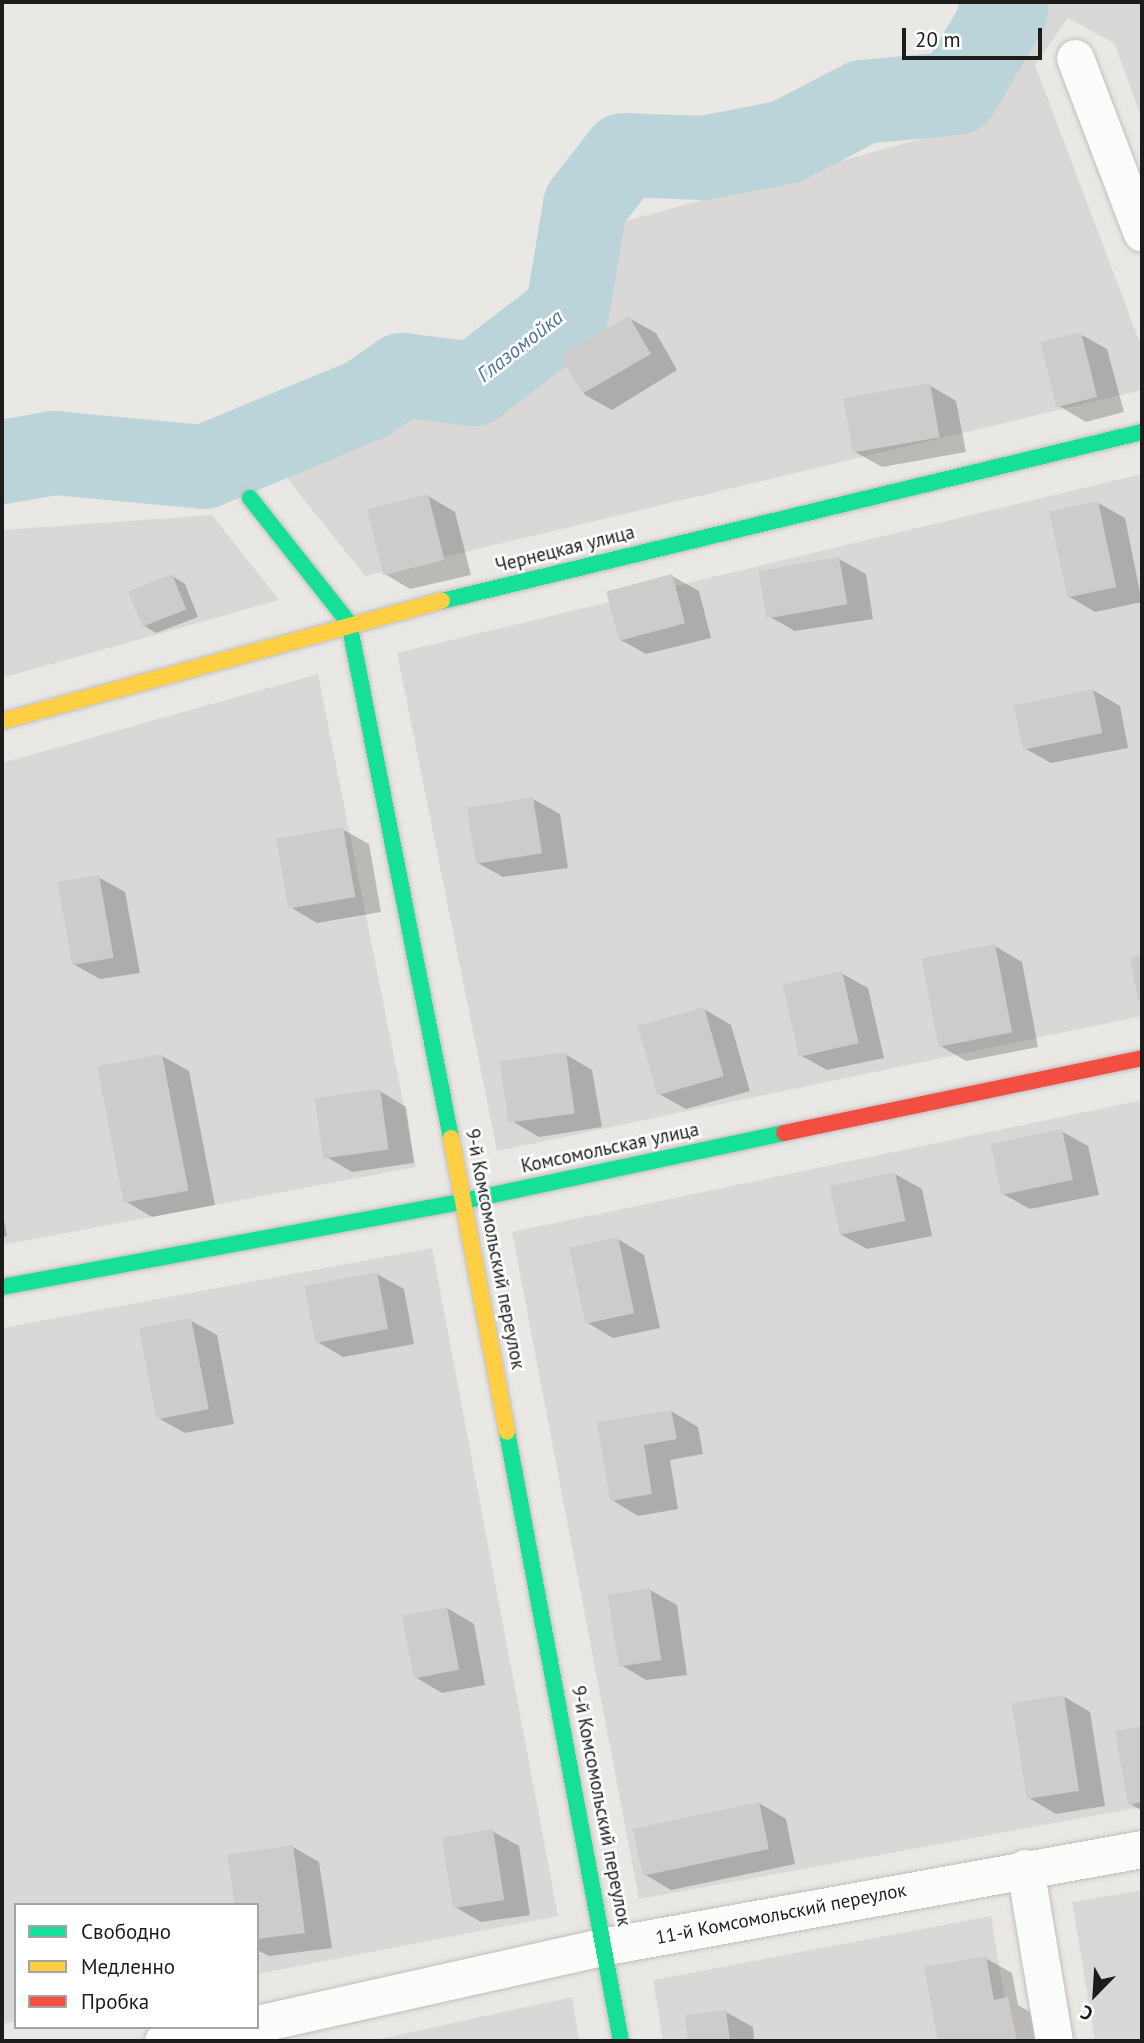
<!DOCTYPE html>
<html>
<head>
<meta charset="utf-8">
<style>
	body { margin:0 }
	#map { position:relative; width:1144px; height:2043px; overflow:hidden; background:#eae8e4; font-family:"PT Sans",sans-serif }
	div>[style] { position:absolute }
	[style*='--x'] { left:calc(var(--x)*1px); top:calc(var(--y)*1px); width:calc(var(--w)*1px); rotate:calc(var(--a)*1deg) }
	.residential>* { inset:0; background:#d9d8d6 }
	.shadow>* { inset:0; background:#0003 }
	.river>* { height:84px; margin:-42px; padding:0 42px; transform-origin:42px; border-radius:42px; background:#bbd4da }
	.building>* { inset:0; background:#ceccca; transform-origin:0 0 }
	.roads { filter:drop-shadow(0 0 2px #c0bfbd) drop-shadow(0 0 2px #c0bfbd) }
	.street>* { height:37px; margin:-18.5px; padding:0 18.5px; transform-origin:18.5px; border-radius:18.5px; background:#fcfcfb }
	.fast>* { height:16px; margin:-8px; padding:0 8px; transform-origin:8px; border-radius:8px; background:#16e098 }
	.slow>* { height:16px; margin:-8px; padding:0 8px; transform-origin:8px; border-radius:8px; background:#ffcf43 }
	.jam>* { height:16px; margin:-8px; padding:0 8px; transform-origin:8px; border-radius:8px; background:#f24e42 }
	span { translate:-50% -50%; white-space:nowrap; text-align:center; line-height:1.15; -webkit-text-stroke:5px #fff; paint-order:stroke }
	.street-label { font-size:19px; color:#1c1c1c }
	.water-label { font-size:21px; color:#517698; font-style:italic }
	.frame { position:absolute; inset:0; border:4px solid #1c1c1c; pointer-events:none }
	.legend { position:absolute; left:14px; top:1903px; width:245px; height:126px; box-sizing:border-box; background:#fff; border:2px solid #a4a4a4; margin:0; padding:9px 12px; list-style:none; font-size:21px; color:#1c1c1c }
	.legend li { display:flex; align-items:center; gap:14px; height:35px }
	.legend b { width:35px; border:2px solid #a4a4a4 }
	.north { position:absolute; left:1060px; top:1959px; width:70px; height:70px; -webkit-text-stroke:5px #fff; paint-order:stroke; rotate:204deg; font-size:19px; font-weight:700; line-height:28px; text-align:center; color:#1c1c1c }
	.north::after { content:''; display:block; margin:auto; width:24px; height:32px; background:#1c1c1c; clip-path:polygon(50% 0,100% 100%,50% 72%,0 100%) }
	.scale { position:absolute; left:902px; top:28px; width:140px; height:32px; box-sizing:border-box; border:4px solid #1c1c1c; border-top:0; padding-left:9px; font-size:21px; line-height:24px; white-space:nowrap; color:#1c1c1c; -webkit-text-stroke:5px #fff; paint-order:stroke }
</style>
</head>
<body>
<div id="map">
	<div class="residential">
		<i style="clip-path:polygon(1021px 2px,1142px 2px,1142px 118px,1114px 43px,1068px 18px,1035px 65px,1142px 348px,1142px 390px,365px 576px,286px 477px,394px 430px,601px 228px,988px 120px,1034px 20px)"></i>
		<i style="clip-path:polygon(1142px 474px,1142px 1016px,497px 1151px,397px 653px)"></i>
		<i style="clip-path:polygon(212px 515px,279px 600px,2px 678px,2px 530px)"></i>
		<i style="clip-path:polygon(318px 674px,416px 1167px,2px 1245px,2px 763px)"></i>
		<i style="clip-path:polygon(1142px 1100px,1142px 1807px,639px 1899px,512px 1232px)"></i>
		<i style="clip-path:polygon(432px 1248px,558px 1916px,257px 1974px,257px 1905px,16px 1905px,16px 2021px,2px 2024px,2px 1328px)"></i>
		<i style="clip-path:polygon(1142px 1890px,1142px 2041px,1095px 2041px,1072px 1902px)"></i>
		<i style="clip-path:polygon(991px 1916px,1012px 2041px,663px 2041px,653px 1980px)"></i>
		<i style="clip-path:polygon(572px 1997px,579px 2041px,371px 2041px)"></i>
	</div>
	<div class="shadow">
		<i style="clip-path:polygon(629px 318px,656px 333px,677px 370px,612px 410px,585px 395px,563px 356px)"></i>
		<i style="clip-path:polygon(1080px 334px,1107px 349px,1124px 412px,1086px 422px,1059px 406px)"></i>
		<i style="clip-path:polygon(929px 385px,956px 401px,966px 452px,882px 467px,855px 452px)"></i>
		<i style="clip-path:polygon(428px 496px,455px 512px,471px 575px,410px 589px,383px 573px)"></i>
		<i style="clip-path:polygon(1098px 503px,1125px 518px,1142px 602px,1095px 612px,1068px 596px)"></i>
		<i style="clip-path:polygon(839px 559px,866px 574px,873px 619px,795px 631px,768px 616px)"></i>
		<i style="clip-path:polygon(172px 576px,185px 584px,198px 617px,156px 633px,143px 625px)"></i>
		<i style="clip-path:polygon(672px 576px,699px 591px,711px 638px,646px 654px,619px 639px)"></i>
		<i style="clip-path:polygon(1093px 690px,1120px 706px,1128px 748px,1051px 763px,1024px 748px)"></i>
		<i style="clip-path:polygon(533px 799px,560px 814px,568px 868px,503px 877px,476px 862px)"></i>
		<i style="clip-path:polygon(342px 829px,369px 844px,381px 912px,317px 923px,290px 907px)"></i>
		<i style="clip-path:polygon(98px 877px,125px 892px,140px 973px,100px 979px,73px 964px)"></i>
		<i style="clip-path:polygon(995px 946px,1022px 962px,1038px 1047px,966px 1061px,939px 1045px)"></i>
		<i style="clip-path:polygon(841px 973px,868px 988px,884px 1058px,827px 1070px,800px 1055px)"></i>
		<i style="clip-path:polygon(704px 1009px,731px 1025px,750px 1091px,686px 1109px,659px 1094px)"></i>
		<i style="clip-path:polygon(565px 1054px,592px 1070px,602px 1127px,539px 1137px,512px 1121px)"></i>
		<i style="clip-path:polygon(162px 1056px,189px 1071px,215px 1205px,152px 1217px,125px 1201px)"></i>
		<i style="clip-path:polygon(380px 1091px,406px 1107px,414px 1163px,352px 1172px,325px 1156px)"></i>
		<i style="clip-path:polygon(1061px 1131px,1088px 1146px,1099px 1195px,1030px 1209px,1003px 1194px)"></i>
		<i style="clip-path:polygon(895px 1174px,922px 1189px,932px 1236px,867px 1249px,840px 1234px)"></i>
		<i style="clip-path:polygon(2px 1209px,7px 1236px,2px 1237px)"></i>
		<i style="clip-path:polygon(618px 1239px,644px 1255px,660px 1328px,613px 1338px,586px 1322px)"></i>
		<i style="clip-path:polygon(377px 1274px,404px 1289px,414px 1344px,343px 1357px,316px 1341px)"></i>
		<i style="clip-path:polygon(190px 1320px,217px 1335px,234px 1424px,185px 1433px,158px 1418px)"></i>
		<i style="clip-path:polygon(671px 1411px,698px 1427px,703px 1454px,670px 1460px,678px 1509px,638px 1516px,612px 1500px,599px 1424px)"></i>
		<i style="clip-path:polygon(650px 1590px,677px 1605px,687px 1675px,646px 1680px,619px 1664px)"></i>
		<i style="clip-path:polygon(447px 1608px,474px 1624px,485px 1685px,442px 1693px,415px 1677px)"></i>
		<i style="clip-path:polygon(1063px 1696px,1090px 1712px,1105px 1806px,1056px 1814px,1029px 1798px)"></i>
		<i style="clip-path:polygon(1142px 1728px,1142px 1811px,1129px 1803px,1117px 1732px)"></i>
		<i style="clip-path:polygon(759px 1803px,786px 1819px,795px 1864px,671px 1890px,644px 1874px)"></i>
		<i style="clip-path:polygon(492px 1831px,519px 1846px,530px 1915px,481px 1922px,455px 1907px)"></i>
		<i style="clip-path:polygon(293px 1847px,319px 1862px,332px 1948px,269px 1956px,257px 1950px,257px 1905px)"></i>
		<i style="clip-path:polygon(985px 1958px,1012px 1973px,1018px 2005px,1035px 2015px,1040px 2041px,939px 2041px,926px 1969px)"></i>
		<i style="clip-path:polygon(726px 2012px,753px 2027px,754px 2041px,690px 2041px,687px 2017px)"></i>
	</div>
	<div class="river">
		<i style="--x:2;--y:462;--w:53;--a:-9.8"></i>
		<i style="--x:54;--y:453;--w:151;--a:5.3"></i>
		<i style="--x:204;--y:467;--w:175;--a:-22.5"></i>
		<i style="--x:366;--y:400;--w:44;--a:-34.8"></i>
		<i style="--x:402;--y:375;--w:73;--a:7.1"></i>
		<i style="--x:474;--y:384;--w:117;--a:-37.4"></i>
		<i style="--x:567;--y:313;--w:109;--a:-80.5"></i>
		<i style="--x:585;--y:205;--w:63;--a:-52"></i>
		<i style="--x:624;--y:155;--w:79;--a:2.2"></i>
		<i style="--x:703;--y:158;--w:85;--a:-10.9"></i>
		<i style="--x:786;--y:142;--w:87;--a:-27.5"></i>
		<i style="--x:863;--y:102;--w:94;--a:-5.5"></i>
		<i style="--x:957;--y:93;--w:96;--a:-59.4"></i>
		<i style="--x:1006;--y:10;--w:10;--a:-127"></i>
	</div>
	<div class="building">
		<i style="left:629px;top:316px;width:44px;height:79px;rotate:60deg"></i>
		<i style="left:1081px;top:332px;width:67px;height:42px;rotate:76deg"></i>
		<i style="left:930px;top:383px;width:55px;height:88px;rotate:80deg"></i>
		<i style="left:428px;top:494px;width:68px;height:63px;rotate:76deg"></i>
		<i style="left:1098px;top:501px;width:88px;height:50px;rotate:78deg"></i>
		<i style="left:839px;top:557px;width:48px;height:82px;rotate:80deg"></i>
		<i style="left:172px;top:574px;width:38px;height:47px;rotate:68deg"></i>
		<i style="left:672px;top:574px;width:51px;height:68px;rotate:75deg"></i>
		<i style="left:1093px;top:689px;width:45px;height:81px;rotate:78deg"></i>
		<i style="left:533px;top:797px;width:57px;height:67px;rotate:81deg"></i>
		<i style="left:343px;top:827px;width:71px;height:68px;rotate:80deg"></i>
		<i style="left:99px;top:875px;width:84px;height:42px;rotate:80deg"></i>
		<i style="left:995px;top:944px;width:90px;height:75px;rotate:79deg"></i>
		<i style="clip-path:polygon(1142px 955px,1142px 1000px,1138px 1001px,1130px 957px)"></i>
		<i style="left:842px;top:971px;width:74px;height:61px;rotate:77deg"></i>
		<i style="left:704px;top:1007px;width:72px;height:69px;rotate:74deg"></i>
		<i style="left:566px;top:1052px;width:62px;height:67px;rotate:82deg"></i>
		<i style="left:162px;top:1054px;width:139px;height:66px;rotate:79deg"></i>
		<i style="left:380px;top:1089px;width:61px;height:66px;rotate:82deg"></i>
		<i style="left:1062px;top:1129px;width:52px;height:73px;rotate:78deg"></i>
		<i style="left:895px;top:1172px;width:50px;height:67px;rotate:78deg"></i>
		<i style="left:618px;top:1237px;width:78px;height:50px;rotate:78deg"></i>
		<i style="left:377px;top:1272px;width:58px;height:74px;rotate:79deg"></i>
		<i style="left:191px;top:1318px;width:93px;height:53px;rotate:79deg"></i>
		<i style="clip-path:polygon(671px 1410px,677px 1439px,644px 1445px,652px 1494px,610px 1501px,597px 1422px)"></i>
		<i style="left:650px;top:1588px;width:73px;height:43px;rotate:81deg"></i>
		<i style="left:447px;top:1607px;width:64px;height:46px;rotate:79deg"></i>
		<i style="left:1064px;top:1695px;width:97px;height:53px;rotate:81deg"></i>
		<i style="clip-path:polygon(1142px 1726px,1142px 1802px,1128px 1805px,1115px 1731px)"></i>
		<i style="left:759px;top:1802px;width:48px;height:129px;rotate:78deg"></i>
		<i style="left:493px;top:1829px;width:72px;height:52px;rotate:81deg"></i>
		<i style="clip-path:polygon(293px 1845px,305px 1933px,257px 1939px,257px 1905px,235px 1905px,227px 1855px)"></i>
		<i style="clip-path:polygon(986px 1956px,994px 2000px,1008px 1997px,1017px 2041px,938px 2041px,924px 1967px)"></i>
		<i style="clip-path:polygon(726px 2010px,730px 2041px,688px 2041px,685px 2015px)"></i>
	</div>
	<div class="roads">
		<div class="street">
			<i style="--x:1075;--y:58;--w:187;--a:69.1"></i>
			<i style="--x:1025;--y:1868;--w:175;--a:80.5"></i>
			<i style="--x:257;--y:2024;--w:359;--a:-12.6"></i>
			<i style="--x:607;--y:1946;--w:544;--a:-10.28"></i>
			<i style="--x:163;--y:2041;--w:83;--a:-9.7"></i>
		</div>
		<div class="fast">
			<i style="--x:250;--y:498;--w:159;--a:51.6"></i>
			<i style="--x:349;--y:623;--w:525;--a:78.8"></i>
			<i style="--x:442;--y:601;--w:720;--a:-13.57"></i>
			<i style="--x:2;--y:1287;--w:470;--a:-10.5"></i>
			<i style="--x:464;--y:1201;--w:327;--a:-12"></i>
			<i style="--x:507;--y:1432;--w:620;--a:79.4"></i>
		</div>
		<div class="slow">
			<i style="--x:2;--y:721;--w:456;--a:-15.3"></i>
			<i style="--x:451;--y:1138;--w:299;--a:79.2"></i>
		</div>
		<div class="jam">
			<i style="--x:784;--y:1133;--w:366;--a:-11.8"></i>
		</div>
	</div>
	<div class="street-label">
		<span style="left:565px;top:549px;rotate:-14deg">Чернецкая улица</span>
		<span style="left:610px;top:1148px;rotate:-12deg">Комсомольская улица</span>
		<span style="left:495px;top:1249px;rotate:79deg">9-й Комсомольский переулок</span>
		<span style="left:601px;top:1806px;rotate:79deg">9-й Комсомольский переулок</span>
		<span style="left:781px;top:1914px;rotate:-11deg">11-й Комсомольский переулок</span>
	</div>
	<div class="water-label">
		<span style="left:520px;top:346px;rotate:-38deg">Глазомойка</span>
	</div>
	<div class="frame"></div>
	<ul class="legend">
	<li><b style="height:9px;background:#16e098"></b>Свободно</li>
	<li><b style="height:9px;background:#ffcf43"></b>Медленно</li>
	<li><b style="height:9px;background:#f24e42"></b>Пробка</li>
	</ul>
	<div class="north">С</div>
	<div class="scale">20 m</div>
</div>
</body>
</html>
